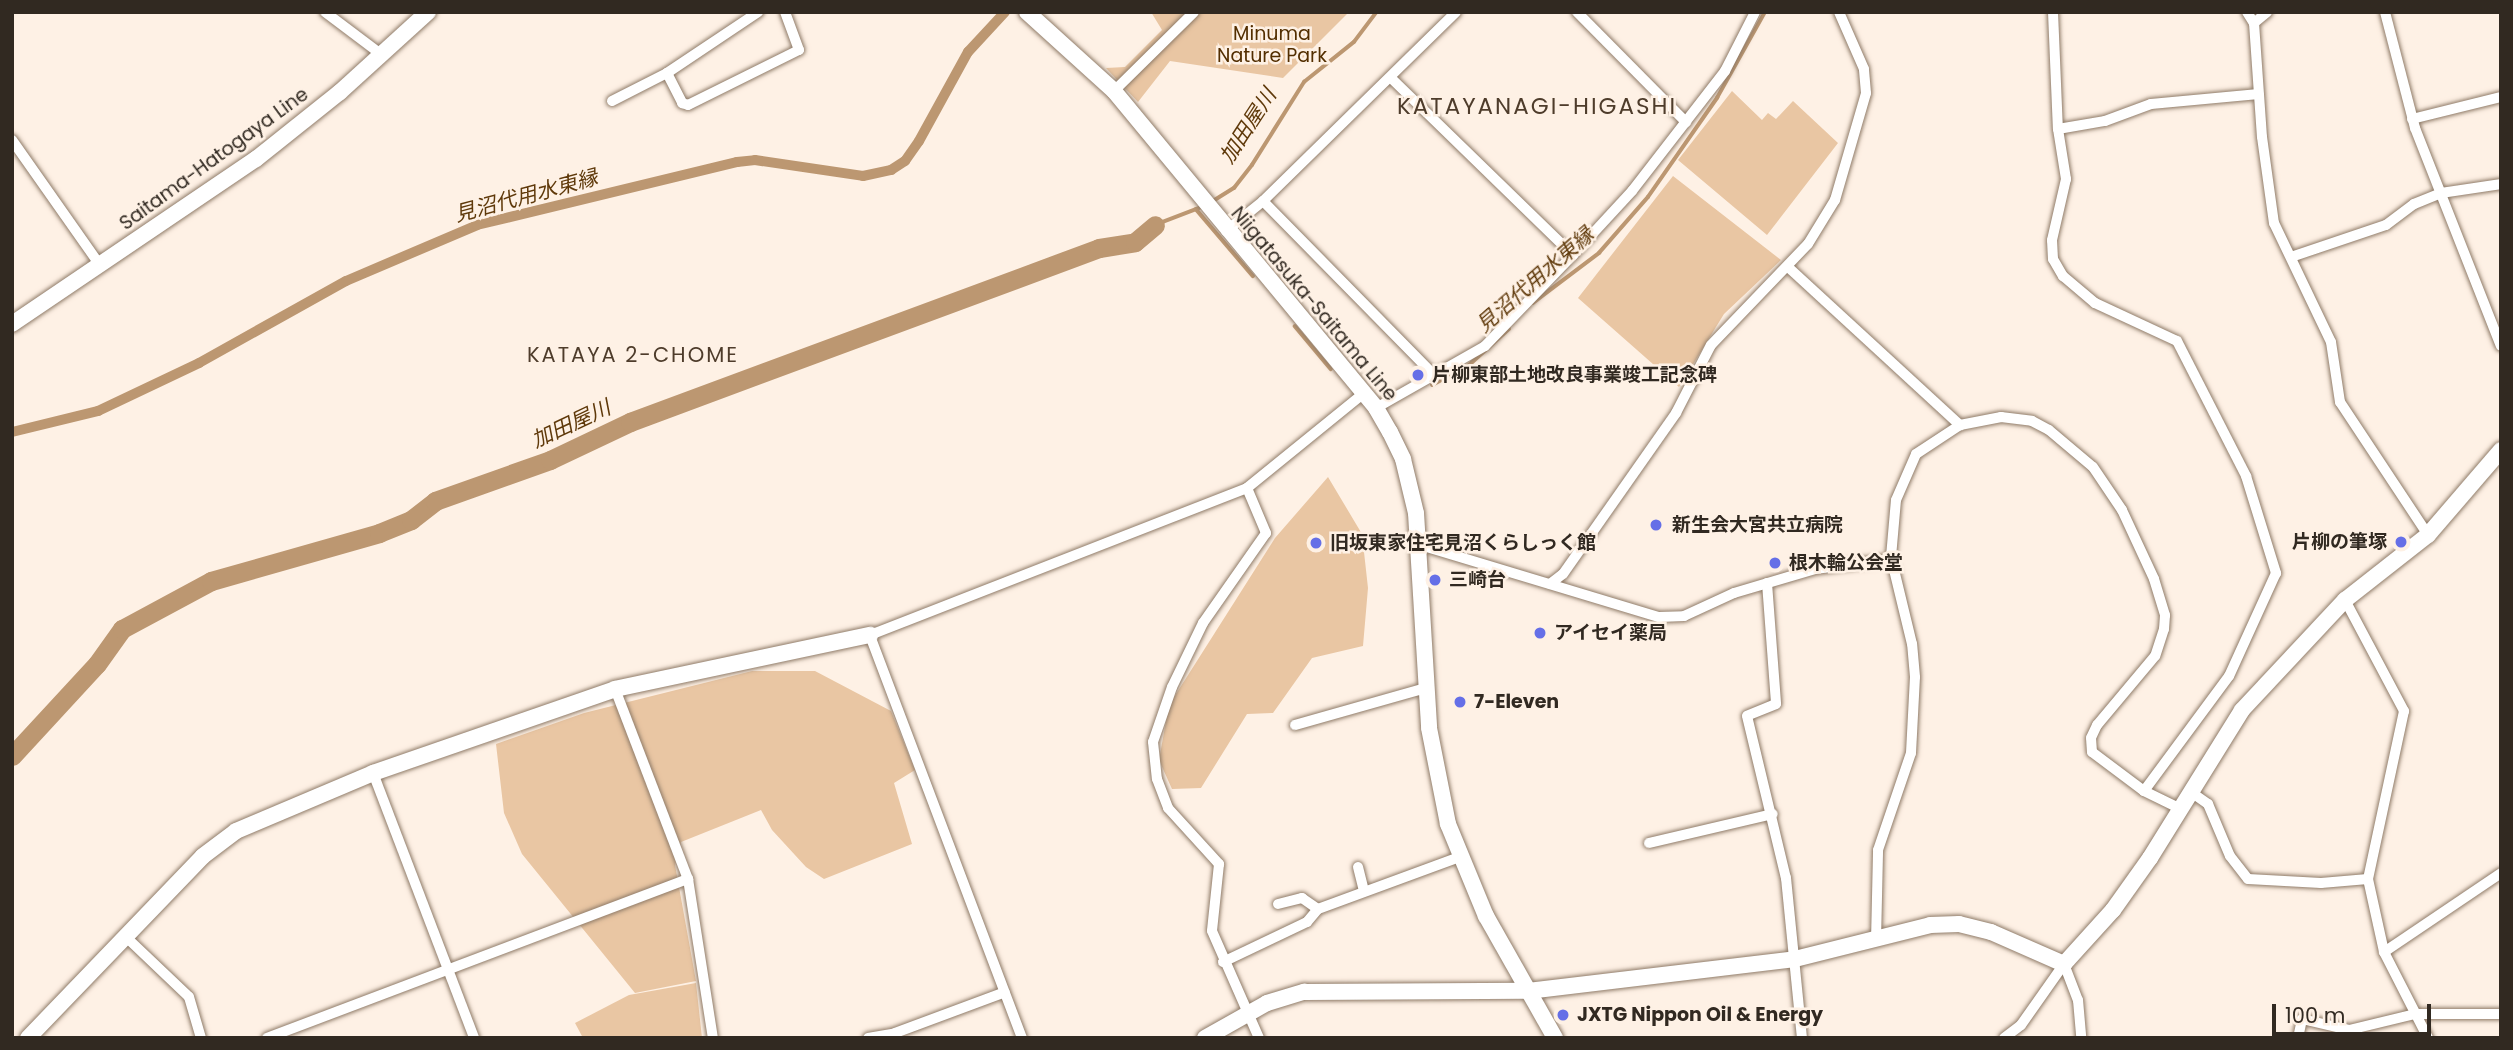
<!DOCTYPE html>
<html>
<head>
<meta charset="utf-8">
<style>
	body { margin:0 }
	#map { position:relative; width:2513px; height:1050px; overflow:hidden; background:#fef1e5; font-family:Poppins,"Noto Sans JP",sans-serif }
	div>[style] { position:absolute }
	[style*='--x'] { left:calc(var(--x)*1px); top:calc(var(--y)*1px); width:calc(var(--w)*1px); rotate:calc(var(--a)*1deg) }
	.green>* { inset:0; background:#e9c6a3 }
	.stream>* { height:3.5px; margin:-1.75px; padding:0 1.75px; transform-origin:1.75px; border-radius:1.75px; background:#bc9771 }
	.canal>* { height:10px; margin:-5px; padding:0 5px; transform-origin:5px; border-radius:5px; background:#bc9771 }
	.river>* { height:19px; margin:-9.5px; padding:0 9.5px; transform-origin:9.5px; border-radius:9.5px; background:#bc9771 }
	.roads { filter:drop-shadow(0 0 2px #8f7b68) drop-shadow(0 0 2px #8f7b68) }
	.street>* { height:10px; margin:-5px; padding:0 5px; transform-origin:5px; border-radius:5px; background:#fff }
	.secondary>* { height:16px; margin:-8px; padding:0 8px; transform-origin:8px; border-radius:8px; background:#fff }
	.dots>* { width:19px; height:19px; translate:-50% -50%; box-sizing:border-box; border:4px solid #fef1e5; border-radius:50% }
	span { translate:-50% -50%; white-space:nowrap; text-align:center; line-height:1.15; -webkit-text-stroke:5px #fef1e5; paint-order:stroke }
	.park-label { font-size:19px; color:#532e00 }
	.street-label { font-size:19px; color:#312921 }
	.poi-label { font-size:19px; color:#312921; font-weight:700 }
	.left { translate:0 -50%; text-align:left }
	.right { translate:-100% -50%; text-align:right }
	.water-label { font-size:21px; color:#5f390a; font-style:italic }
	.neighbourhood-label { font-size:21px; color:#4e3c2b; letter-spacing:2px }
	.quarter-label { font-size:23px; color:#4e3c2b; letter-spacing:2px }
	.frame { position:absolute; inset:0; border:14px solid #312921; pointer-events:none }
	.scale { position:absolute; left:2272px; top:1004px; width:159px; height:32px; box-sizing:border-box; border:4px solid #312921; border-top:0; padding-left:9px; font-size:21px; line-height:24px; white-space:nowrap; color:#312921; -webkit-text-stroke:5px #fef1e5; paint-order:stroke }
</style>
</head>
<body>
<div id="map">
	<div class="green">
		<i style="clip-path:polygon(1151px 12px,1349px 12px,1283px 78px,1170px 61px,1138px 102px,1106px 68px,1125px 67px,1162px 30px)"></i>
		<i style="clip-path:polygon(1732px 91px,1762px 120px,1768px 113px,1776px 119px,1793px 101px,1838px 143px,1767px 235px,1678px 160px)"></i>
		<i style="clip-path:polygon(1673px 176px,1781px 260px,1724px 314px,1679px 387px,1578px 298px)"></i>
		<i style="clip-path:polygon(1328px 477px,1362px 534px,1368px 588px,1363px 646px,1312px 658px,1273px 713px,1247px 714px,1201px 788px,1172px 789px,1159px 760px,1169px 705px,1275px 538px)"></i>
		<i style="clip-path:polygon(752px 671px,815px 671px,891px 711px,915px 770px,894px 783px,912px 844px,824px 879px,806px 867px,772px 830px,761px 810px,681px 842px,675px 865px,696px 981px,635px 993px,522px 854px,504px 813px,496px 744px,584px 713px)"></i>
		<i style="clip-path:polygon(696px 983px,702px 1038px,583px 1038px,575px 1023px,629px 995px)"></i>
	</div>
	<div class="stream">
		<i style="--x:1213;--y:201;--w:25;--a:-32"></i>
		<i style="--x:1234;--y:188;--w:29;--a:-52"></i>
		<i style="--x:1252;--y:165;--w:98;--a:-57.9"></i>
		<i style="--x:1304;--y:82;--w:64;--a:-38.7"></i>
		<i style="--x:1354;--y:42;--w:38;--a:-53"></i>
		<i style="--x:1196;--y:209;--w:88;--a:49.6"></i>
		<i style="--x:1155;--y:225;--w:47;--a:-21.1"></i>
		<i style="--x:1533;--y:303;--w:83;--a:-37.1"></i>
		<i style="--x:1599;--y:253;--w:74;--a:-48.8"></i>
		<i style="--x:1648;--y:197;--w:121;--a:-55.1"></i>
		<i style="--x:1717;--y:98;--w:98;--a:-60.8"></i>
		<i style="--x:1295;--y:326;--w:56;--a:50.1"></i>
		<i style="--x:1432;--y:385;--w:41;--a:-27.8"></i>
		<i style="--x:1468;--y:366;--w:55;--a:-42.1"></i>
	</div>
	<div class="canal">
		<i style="--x:12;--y:432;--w:89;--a:-13.7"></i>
		<i style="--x:98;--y:411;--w:112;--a:-25.4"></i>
		<i style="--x:199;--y:363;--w:168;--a:-29.2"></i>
		<i style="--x:346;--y:281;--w:142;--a:-23.1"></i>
		<i style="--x:477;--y:225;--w:268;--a:-13.6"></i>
		<i style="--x:737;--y:162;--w:18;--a:-6"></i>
		<i style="--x:755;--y:160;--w:109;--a:8.4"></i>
		<i style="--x:863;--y:176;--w:29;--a:-12"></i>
		<i style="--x:891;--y:170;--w:17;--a:-33"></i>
		<i style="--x:905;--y:161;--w:24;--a:-55"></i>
		<i style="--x:919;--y:141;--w:102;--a:-61.2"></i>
		<i style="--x:968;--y:52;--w:54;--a:-47.2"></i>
	</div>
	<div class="river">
		<i style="--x:12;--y:756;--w:125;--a:-47.3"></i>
		<i style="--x:97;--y:664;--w:43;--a:-54.5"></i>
		<i style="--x:122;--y:629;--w:101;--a:-28.3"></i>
		<i style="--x:211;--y:581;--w:175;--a:-15.9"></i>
		<i style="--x:379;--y:533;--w:35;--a:-22"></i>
		<i style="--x:411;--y:520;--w:31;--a:-38"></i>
		<i style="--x:435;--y:501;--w:122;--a:-19.6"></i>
		<i style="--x:550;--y:460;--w:89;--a:-25.4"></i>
		<i style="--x:630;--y:422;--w:500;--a:-20.35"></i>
		<i style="--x:1099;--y:248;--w:36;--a:-9"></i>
		<i style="--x:1135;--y:242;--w:26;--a:-40"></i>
	</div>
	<div class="roads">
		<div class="street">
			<i style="--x:325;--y:12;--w:71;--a:37"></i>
			<i style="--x:1577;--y:12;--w:155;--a:45.3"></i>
			<i style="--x:2053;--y:12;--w:117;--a:87.6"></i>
			<i style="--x:2058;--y:129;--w:51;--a:80.9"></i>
			<i style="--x:2066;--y:179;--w:63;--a:102.9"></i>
			<i style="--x:2052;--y:240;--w:19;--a:87"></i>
			<i style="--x:2053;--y:259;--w:20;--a:60"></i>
			<i style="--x:2063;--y:276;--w:42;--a:40.2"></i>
			<i style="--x:2095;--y:303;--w:90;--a:24.9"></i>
			<i style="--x:2177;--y:341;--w:152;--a:62.9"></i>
			<i style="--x:2246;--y:476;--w:102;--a:72.8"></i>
			<i style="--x:2276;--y:573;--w:113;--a:114.5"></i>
			<i style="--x:2229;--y:676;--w:143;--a:126.5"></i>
			<i style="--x:2247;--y:12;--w:13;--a:58"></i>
			<i style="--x:2254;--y:23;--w:114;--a:86"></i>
			<i style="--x:2262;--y:137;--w:87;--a:82.1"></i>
			<i style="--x:2274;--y:223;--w:132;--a:64.4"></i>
			<i style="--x:2331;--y:342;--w:61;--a:81.5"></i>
			<i style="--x:2340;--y:402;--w:159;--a:56.5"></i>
			<i style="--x:2385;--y:12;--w:120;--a:75.5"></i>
			<i style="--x:2415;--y:128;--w:234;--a:68.5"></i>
			<i style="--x:2254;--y:23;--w:17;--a:-40"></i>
			<i style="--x:667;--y:73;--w:34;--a:63"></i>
			<i style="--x:682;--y:103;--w:6;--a:18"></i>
			<i style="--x:688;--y:105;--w:124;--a:-26.4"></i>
			<i style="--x:799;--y:50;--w:40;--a:-110.2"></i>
			<i style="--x:1391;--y:78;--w:254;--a:44.2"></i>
			<i style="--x:1114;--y:91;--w:112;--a:-44.6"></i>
			<i style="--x:612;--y:101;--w:62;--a:-27"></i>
			<i style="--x:667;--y:73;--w:110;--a:-33.8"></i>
			<i style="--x:2412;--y:119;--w:92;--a:-13.9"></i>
			<i style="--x:2058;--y:129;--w:48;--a:-9.7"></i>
			<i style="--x:2105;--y:121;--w:49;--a:-20.3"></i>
			<i style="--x:2151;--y:104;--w:108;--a:-5.3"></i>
			<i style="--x:12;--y:140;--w:153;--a:54.9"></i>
			<i style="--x:1263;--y:201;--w:270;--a:-44.4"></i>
			<i style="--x:1226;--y:231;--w:48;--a:-39"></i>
			<i style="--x:1263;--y:201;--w:245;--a:45.5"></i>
			<i style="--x:2291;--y:257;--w:100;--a:-18.6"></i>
			<i style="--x:2386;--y:225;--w:35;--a:-37"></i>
			<i style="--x:2414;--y:204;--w:29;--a:-22"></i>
			<i style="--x:2441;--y:193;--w:61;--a:-8.5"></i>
			<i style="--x:1788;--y:267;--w:234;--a:42.6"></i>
			<i style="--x:1376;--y:408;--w:125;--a:-29.6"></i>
			<i style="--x:1485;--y:346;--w:127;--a:-46"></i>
			<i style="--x:1573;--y:255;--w:87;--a:-47.3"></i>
			<i style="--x:1632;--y:191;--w:152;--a:-52.2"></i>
			<i style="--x:1725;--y:71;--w:66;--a:-63"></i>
			<i style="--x:1247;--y:488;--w:49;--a:67.1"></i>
			<i style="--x:1266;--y:533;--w:110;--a:125"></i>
			<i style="--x:1203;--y:623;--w:71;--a:115.8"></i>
			<i style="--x:1172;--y:687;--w:58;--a:109.1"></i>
			<i style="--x:1153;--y:742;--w:37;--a:84"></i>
			<i style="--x:1157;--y:779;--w:31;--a:69"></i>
			<i style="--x:1168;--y:808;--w:76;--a:47.7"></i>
			<i style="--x:1219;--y:864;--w:67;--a:96"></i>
			<i style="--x:1212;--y:931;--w:117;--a:66.3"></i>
			<i style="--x:1420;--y:545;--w:250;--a:16.8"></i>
			<i style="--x:1659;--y:617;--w:25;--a:-2"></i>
			<i style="--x:1684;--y:616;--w:55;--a:-24.7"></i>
			<i style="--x:1734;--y:593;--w:84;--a:-16.5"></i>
			<i style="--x:1815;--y:569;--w:78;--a:-7.4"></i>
			<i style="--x:1767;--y:583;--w:121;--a:85.7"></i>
			<i style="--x:1776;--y:704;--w:31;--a:158"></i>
			<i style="--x:1747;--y:716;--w:167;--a:76.5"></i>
			<i style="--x:1786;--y:878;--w:161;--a:84.3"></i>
			<i style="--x:1550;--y:584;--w:16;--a:-38"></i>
			<i style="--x:1563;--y:574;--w:197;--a:-54.9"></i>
			<i style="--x:1676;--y:413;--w:76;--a:-62.8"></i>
			<i style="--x:1711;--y:345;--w:140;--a:-46.2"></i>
			<i style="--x:1808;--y:244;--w:52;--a:-58.5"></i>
			<i style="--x:1835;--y:200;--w:111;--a:-73.8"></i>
			<i style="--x:1866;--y:93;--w:24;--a:-95"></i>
			<i style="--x:1864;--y:69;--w:62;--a:-113.7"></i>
			<i style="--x:2345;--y:600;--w:126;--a:62"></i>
			<i style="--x:2404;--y:711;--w:172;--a:102.1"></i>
			<i style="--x:2368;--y:879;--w:75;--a:77.6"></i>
			<i style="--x:2384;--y:952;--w:97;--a:62.9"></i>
			<i style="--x:615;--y:689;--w:204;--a:69"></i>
			<i style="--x:688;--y:879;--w:161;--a:81.1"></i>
			<i style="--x:1295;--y:725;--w:136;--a:-15.8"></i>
			<i style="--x:373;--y:773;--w:284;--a:69.1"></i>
			<i style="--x:2191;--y:792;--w:21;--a:35"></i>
			<i style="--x:2208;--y:804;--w:56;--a:67.1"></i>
			<i style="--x:2230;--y:856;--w:29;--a:52"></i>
			<i style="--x:2248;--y:879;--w:73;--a:3.1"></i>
			<i style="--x:2321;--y:883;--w:47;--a:-4.9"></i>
			<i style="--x:1649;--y:843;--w:127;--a:-13.2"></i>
			<i style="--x:1358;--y:867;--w:25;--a:76"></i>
			<i style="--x:1278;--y:904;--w:25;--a:-14"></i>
			<i style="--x:1302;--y:898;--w:19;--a:35"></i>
			<i style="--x:1318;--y:909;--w:150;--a:-20.2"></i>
			<i style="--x:125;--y:936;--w:88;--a:43.6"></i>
			<i style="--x:189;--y:997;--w:43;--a:73.7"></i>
			<i style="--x:1876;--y:941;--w:91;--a:-88.7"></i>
			<i style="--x:1878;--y:850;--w:102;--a:-71.2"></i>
			<i style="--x:1911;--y:753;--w:76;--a:-87"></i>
			<i style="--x:1915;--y:677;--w:33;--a:-95"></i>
			<i style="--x:1912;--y:644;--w:89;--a:-103.6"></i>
			<i style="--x:1891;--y:557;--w:57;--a:-85"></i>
			<i style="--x:1896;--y:500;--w:50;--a:-66.5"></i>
			<i style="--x:1916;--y:454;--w:53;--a:-33.4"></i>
			<i style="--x:1960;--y:425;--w:42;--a:-11"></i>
			<i style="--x:2001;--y:417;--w:31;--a:7"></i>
			<i style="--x:2032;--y:421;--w:19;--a:28"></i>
			<i style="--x:2049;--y:430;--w:57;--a:40.1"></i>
			<i style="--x:2093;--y:467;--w:52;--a:56"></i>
			<i style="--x:2122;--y:510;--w:76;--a:65.1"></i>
			<i style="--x:2154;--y:579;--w:38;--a:73"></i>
			<i style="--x:2165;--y:615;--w:14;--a:94"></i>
			<i style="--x:2164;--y:629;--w:28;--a:108"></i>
			<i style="--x:2155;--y:656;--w:90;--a:130"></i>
			<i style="--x:2097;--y:725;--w:14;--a:115"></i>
			<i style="--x:2091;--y:738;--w:14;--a:86"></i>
			<i style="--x:2092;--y:752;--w:65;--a:36.9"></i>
			<i style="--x:2144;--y:791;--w:41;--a:25.9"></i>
			<i style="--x:2384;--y:952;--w:141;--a:-34"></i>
			<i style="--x:1223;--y:962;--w:93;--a:-25.5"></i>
			<i style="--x:1307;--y:922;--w:17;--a:-50"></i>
			<i style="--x:267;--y:1038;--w:450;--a:-20.7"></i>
			<i style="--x:868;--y:1038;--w:27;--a:-10"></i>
			<i style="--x:895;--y:1033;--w:117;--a:-20.4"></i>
			<i style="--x:1022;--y:1038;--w:431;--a:-110.7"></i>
			<i style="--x:870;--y:635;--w:405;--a:-21.3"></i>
			<i style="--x:1247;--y:488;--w:151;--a:-39.1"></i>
			<i style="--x:2004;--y:1038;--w:21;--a:-37"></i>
			<i style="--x:2021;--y:1025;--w:75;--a:-54.8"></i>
			<i style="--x:2064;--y:964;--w:39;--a:69"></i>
			<i style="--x:2078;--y:1000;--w:38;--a:85"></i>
			<i style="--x:2298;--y:1038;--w:19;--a:-78"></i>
			<i style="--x:2302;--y:1019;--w:48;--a:13.2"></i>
			<i style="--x:2349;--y:1030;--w:68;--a:-13.6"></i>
			<i style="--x:2415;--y:1014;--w:86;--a:0"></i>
		</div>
		<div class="secondary">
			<i style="--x:1027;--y:12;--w:118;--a:42.2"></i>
			<i style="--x:1114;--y:91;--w:411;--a:50.4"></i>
			<i style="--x:1376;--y:408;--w:28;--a:60"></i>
			<i style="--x:1390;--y:432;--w:30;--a:64"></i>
			<i style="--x:1403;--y:459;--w:56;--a:76.5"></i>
			<i style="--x:1416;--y:513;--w:215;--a:86.5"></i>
			<i style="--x:1429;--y:728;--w:98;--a:78.8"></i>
			<i style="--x:1448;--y:824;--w:100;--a:67.6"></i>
			<i style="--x:1486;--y:916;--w:140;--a:60.5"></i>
			<i style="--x:12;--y:324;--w:295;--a:-34.1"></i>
			<i style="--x:256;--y:159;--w:107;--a:-38.6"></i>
			<i style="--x:340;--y:92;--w:119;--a:-42.3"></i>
			<i style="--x:28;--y:1038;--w:252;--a:-46.1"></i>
			<i style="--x:203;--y:856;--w:41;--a:-37.1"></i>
			<i style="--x:236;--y:831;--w:149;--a:-22.9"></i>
			<i style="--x:373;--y:773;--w:256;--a:-19.1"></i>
			<i style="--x:615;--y:689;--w:261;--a:-12"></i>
			<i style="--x:1205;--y:1038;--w:71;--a:-29.4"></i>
			<i style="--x:1267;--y:1003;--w:39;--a:-17"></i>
			<i style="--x:1304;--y:992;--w:224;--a:-0.3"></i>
			<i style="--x:1528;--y:991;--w:269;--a:-6.8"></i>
			<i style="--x:1795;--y:959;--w:139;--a:-14.1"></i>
			<i style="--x:1930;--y:925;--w:29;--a:-2"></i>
			<i style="--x:1959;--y:924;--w:33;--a:14"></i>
			<i style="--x:1991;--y:932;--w:80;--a:23.7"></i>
			<i style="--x:2064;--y:964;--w:73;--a:-47.8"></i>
			<i style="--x:2113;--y:910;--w:64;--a:-54.6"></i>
			<i style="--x:2150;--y:858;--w:174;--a:-58.1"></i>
			<i style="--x:2242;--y:710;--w:151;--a:-46.9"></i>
			<i style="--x:2345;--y:600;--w:105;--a:-38.1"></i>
			<i style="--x:2428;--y:535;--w:112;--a:-49.3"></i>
		</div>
	</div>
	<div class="dots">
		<i style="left:1418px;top:375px;background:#656fe7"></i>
		<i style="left:1656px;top:525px;background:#656fe7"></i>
		<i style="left:2401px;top:542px;background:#656fe7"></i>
		<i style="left:1316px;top:543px;background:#656fe7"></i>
		<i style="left:1775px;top:563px;background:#656fe7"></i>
		<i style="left:1435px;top:580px;background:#656fe7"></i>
		<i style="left:1540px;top:633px;background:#656fe7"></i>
		<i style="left:1460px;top:702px;background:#656fe7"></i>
		<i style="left:1563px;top:1015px;background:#656fe7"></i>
	</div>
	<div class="park-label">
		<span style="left:1272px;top:45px">Minuma<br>Nature Park</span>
	</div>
	<div class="street-label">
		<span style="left:214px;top:159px;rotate:-36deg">Saitama-Hatogaya Line</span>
		<span style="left:1314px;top:304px;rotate:50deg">Niigatasuka-Saitama Line</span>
	</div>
	<div class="poi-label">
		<span class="left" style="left:1432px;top:375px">片柳東部土地改良事業竣工記念碑</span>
		<span class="left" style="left:1672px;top:525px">新生会大宮共立病院</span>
		<span class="right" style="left:2387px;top:542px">片柳の筆塚</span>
		<span class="left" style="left:1330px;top:543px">旧坂東家住宅見沼くらしっく館</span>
		<span class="left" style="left:1789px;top:563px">根木輪公会堂</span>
		<span class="left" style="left:1449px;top:580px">三崎台</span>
		<span class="left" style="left:1554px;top:633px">アイセイ薬局</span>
		<span class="left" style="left:1474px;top:702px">7-Eleven</span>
		<span class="left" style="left:1577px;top:1015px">JXTG Nippon Oil &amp; Energy</span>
	</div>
	<div class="water-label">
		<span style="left:1248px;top:126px;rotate:-57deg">加田屋川</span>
		<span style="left:526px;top:196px;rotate:-15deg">見沼代用水東縁</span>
		<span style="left:1535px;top:280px;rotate:-41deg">見沼代用水東縁</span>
		<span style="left:571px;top:424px;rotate:-25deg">加田屋川</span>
	</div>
	<div class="neighbourhood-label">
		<span style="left:633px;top:355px">KATAYA 2-CHOME</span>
	</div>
	<div class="quarter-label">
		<span style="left:1537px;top:106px">KATAYANAGI-HIGASHI</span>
	</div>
	<div class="frame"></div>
	<div class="scale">100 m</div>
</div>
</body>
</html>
